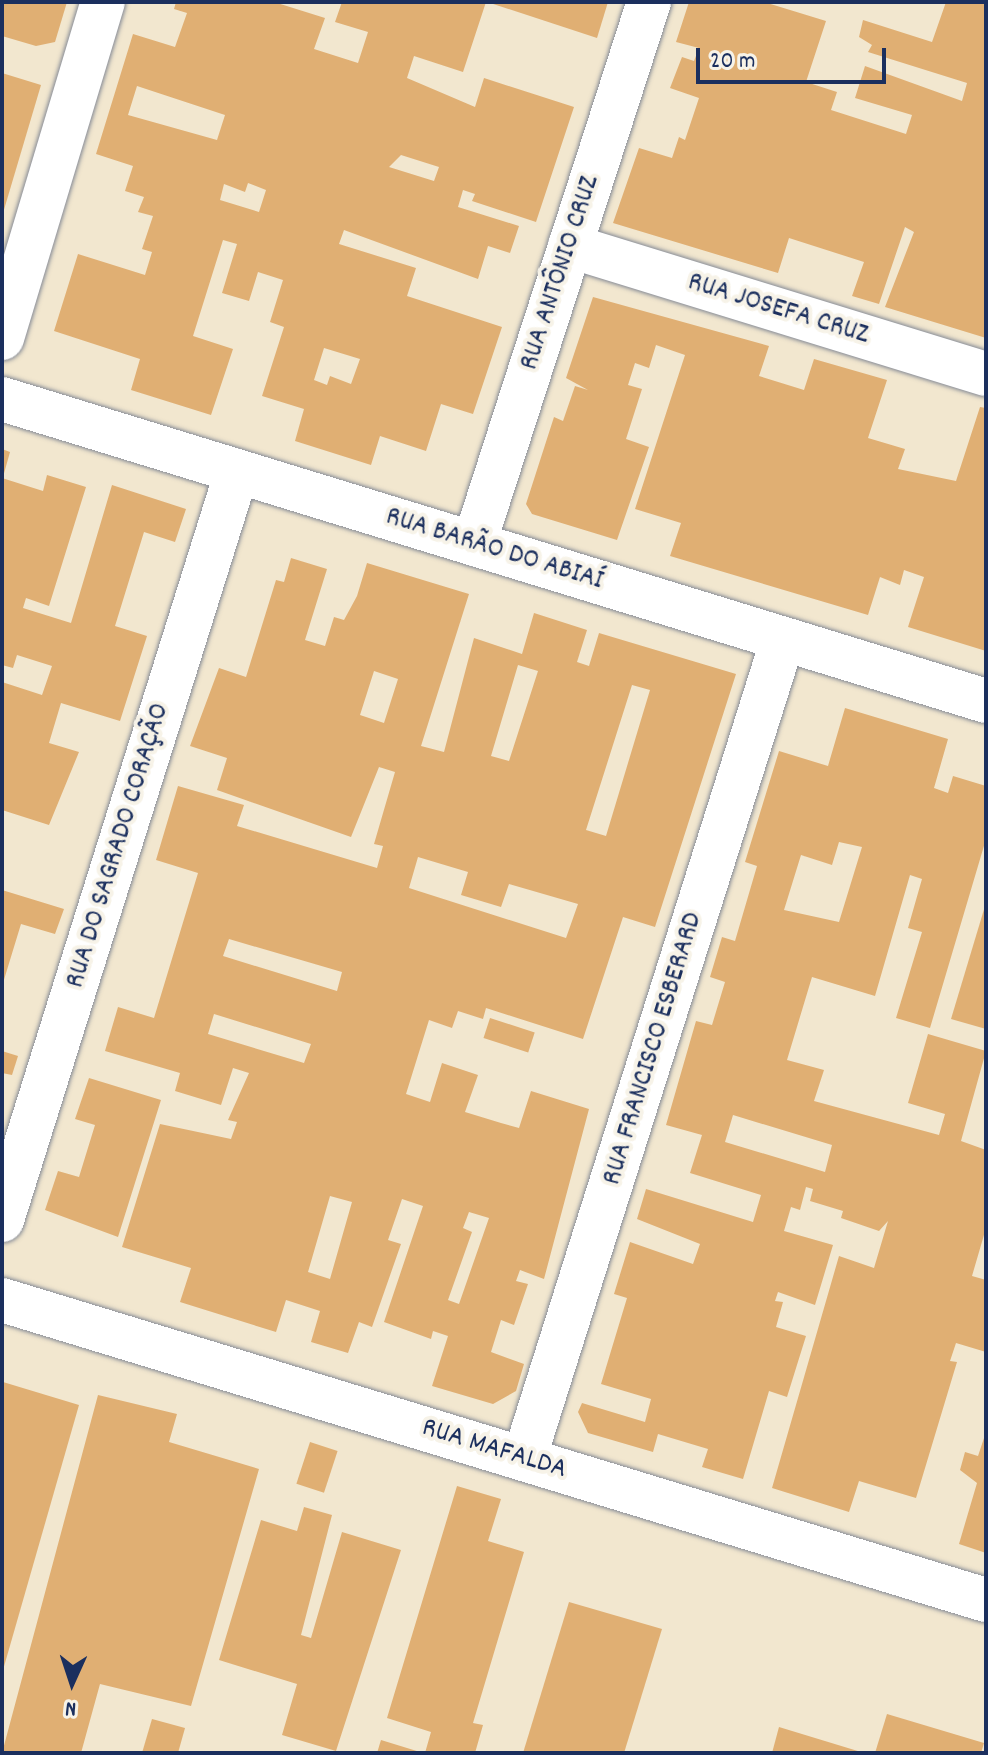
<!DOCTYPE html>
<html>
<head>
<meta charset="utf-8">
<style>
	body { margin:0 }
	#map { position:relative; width:988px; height:1755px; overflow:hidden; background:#f2e7cf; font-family:Dekko,sans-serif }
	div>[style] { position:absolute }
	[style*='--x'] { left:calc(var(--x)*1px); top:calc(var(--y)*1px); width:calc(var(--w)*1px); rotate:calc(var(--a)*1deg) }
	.building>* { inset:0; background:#e0af73; transform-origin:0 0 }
	.roads { filter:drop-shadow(0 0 2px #868b96) drop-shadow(0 0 2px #868b96) }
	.minor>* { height:44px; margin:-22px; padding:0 22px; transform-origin:22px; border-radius:22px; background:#fff }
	span { translate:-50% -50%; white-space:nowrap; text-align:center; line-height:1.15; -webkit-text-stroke:8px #f7f3e8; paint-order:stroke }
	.street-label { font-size:28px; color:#1b2f5e }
	.frame { position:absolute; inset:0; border:4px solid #1b2f5e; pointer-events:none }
	.north { position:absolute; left:32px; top:1643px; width:80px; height:80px; -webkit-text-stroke:6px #f7f3e8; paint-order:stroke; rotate:183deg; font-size:22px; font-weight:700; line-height:32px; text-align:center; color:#1b2f5e }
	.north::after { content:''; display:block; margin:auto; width:28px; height:36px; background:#1b2f5e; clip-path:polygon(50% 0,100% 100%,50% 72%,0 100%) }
	.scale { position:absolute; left:696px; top:48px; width:190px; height:36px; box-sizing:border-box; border:4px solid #1b2f5e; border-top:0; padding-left:10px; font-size:24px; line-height:28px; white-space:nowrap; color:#1b2f5e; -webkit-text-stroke:6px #f7f3e8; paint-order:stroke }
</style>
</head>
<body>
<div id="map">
	<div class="building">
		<i style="clip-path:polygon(2px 2px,67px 2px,55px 42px,36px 46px,2px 36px)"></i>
		<i style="clip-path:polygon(evenodd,176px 2px,274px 2px,325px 18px,314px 49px,358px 63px,368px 32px,335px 22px,342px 2px,486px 2px,463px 72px,414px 56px,407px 78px,475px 107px,484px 78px,574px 107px,536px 222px,472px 201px,475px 194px,463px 190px,458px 207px,519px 226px,510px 253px,488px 246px,478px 279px,344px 230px,339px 244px,416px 268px,407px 296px,502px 327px,473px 414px,441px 404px,426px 451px,380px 436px,371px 465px,295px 441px,304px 409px,262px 396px,284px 327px,270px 322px,283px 280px,258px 272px,249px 301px,222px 293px,237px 244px,223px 240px,193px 336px,233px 349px,211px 415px,131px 390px,140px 359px,54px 331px,78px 254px,145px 275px,152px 252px,142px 249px,153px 216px,138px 212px,144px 197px,125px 191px,133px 166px,96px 154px,133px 34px,175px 47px,187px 13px,174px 9px,176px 2px,137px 86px,225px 115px,217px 140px,128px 115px,137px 86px,176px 2px,401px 155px,439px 167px,434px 181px,389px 167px,401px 155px,176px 2px,248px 183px,266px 190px,259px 212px,220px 200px,224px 184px,245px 192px,248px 183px,176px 2px,324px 348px,360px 359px,351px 384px,330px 376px,327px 385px,314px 380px,324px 348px)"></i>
		<i style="clip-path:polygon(487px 2px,608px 2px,597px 38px)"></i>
		<i style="clip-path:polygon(689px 2px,764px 2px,826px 21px,806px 82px,837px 92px,831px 110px,906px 134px,912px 115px,855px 98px,865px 66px,962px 101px,967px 83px,868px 52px,872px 45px,859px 37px,863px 20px,932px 42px,946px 2px,986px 2px,986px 338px,885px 307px,914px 232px,905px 227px,879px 304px,852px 296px,864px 262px,789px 238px,778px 273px,613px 223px,639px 148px,672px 158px,679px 137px,685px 140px,699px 98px,670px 88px,682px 57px,694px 61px,699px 48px,676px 42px)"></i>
		<i style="clip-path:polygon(2px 73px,41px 85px,3px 213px,2px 213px)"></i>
		<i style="clip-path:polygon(593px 297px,769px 346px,759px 376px,804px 390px,814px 359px,887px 380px,868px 438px,905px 449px,898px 469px,956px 481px,980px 407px,986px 408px,986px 651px,908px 627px,924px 577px,904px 570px,900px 585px,880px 577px,868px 615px,670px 556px,681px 523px,635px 509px,685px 355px,656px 345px,649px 368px,635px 363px,628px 385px,642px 389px,626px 439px,649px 447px,617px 540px,532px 514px,526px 504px,554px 417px,563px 421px,575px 386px,588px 390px,566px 378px)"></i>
		<i style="clip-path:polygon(2px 449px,10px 452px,3px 477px,2px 477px)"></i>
		<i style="clip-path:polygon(47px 475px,86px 487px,49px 606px,26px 598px,23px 608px,71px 623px,112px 485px,186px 509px,175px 542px,144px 532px,115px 626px,147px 636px,120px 721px,61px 703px,49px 743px,79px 752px,49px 825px,2px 810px,2px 682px,42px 695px,52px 666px,17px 655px,13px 668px,2px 665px,2px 478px,43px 491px)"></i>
		<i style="clip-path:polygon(evenodd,291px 558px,327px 569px,305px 640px,325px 646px,334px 617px,344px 620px,357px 596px,367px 563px,469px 594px,421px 746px,444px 752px,474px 638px,522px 654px,534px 613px,587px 630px,577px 662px,589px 666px,599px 633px,736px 674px,655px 927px,623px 917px,583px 1039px,486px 1008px,483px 1019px,458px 1011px,452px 1028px,429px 1020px,406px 1094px,430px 1102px,442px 1063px,478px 1075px,465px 1112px,501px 1123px,519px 1128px,531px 1091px,589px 1109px,544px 1279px,520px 1270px,516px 1281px,528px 1284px,514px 1325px,501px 1320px,491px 1352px,524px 1364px,516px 1391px,493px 1404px,432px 1386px,448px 1336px,433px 1331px,431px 1339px,384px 1322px,423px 1206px,402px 1199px,388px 1240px,401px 1244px,372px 1327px,359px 1322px,348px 1353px,311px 1342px,320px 1311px,286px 1300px,276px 1332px,180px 1302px,191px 1268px,122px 1247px,160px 1124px,231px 1139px,237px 1122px,228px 1120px,249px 1073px,233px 1068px,221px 1105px,175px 1091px,180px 1073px,105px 1051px,118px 1007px,154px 1018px,198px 873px,156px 860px,178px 786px,244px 805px,237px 826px,377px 868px,383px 846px,374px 844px,395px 772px,379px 767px,351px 837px,217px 790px,227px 758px,190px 746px,219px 668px,246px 677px,276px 580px,284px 582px,291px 558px,518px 665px,538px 671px,509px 761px,491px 756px,518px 665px,291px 558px,374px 671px,398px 679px,384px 723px,360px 715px,374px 671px,291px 558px,632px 685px,650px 690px,606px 836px,586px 830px,632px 685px,291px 558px,418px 857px,468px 872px,461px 895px,501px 907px,509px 884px,578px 904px,566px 938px,409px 888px,418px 857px,291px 558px,229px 939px,342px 972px,337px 991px,223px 956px,229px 939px,291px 558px,214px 1014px,311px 1044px,304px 1063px,208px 1034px,214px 1014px,291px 558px,330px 1196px,352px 1202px,330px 1279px,308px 1272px,330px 1196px,291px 558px,469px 1212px,489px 1218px,459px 1304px,448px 1300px,472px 1232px,463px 1228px,469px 1212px)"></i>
		<i style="clip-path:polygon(evenodd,845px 708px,948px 739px,934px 788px,948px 793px,953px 776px,986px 786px,986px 839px,930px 1028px,896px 1018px,922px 932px,908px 928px,922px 879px,910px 875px,875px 996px,812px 977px,787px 1060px,824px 1070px,814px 1101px,939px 1135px,945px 1114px,908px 1103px,928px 1034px,986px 1051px,961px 1141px,986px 1150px,986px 1228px,972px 1276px,986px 1280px,986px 1352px,956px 1343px,950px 1361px,957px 1362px,916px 1498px,859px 1481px,849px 1512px,772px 1488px,839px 1256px,874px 1268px,888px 1221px,879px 1231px,841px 1218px,843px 1211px,810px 1201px,813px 1189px,806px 1187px,800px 1210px,791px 1207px,784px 1231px,833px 1245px,815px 1305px,778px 1292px,775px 1301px,783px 1302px,776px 1327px,806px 1336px,787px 1397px,769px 1391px,743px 1479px,702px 1467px,708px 1449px,658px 1434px,653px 1452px,588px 1433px,578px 1412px,582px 1403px,645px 1422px,651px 1399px,601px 1384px,627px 1298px,614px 1294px,630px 1242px,693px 1264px,700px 1244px,637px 1219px,646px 1189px,753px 1222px,761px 1195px,690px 1173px,702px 1135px,666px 1125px,696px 1021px,712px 1025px,725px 982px,710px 977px,722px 937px,735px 941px,757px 866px,745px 862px,779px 751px,828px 766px,845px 708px,839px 842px,862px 847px,839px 922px,784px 910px,801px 855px,832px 865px,839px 842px,845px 708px,733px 1115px,832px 1145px,825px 1172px,725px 1142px,733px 1115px)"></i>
		<i style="clip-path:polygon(2px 890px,64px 909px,55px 934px,21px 924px,3px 983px)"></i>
		<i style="clip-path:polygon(985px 906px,986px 906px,986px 1029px,951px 1019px)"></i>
		<i style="left:490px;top:1018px;width:47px;height:21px;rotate:18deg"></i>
		<i style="clip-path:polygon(2px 1051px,18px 1056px,12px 1075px,2px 1073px)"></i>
		<i style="clip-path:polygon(89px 1078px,161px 1100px,118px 1237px,45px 1210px,58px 1171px,79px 1177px,95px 1125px,75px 1119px)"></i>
		<i style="clip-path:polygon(3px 1382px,79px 1405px,3px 1670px,2px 1670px)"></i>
		<i style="clip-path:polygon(98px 1395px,177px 1414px,169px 1442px,259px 1469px,191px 1706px,100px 1684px,81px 1753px,2px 1753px)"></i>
		<i style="clip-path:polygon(986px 1432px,986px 1553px,959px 1544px,977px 1483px,960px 1470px,965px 1452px,978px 1456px)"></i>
		<i style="left:310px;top:1442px;width:29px;height:44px;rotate:18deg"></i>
		<i style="clip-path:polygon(457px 1486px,501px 1499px,488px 1541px,524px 1552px,473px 1723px,483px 1725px,475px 1753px,425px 1753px,431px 1732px,387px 1718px)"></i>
		<i style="clip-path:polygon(304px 1507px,332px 1515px,301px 1635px,311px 1638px,342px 1532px,401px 1550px,336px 1751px,282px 1735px,297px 1684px,219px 1660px,261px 1520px,297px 1531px)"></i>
		<i style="clip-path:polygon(569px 1602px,662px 1629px,624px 1753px,523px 1753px)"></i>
		<i style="clip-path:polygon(887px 1714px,984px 1743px,981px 1753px,875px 1753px)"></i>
		<i style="clip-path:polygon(152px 1719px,185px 1728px,178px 1753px,142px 1753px)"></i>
		<i style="clip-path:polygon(779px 1727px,861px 1752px,861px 1753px,772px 1753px)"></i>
		<i style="clip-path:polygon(381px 1740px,420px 1752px,420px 1753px,377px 1753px)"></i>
	</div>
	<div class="roads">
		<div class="minor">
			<i style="--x:570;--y:246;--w:435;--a:17.1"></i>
			<i style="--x:2;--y:338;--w:351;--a:-73.3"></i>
			<i style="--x:2;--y:399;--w:1029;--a:17.06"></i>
			<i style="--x:474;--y:544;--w:570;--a:-72.11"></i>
			<i style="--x:2;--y:1220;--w:785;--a:-72.58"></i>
			<i style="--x:2;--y:1300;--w:1029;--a:16.96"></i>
			<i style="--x:524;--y:1459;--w:860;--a:-72.47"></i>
		</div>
	</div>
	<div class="street-label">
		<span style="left:561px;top:273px;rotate:-72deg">RUA ANTÔNIO CRUZ</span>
		<span style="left:778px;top:310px;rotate:17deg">RUA JOSEFA CRUZ</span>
		<span style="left:494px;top:550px;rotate:17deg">RUA BARÃO DO ABIAÍ</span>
		<span style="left:119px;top:846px;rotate:-73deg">RUA DO SAGRADO CORAÇÃO</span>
		<span style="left:654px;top:1049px;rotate:-73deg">RUA FRANCISCO ESBERARD</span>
		<span style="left:494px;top:1450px;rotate:17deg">RUA MAFALDA</span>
	</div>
	<div class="frame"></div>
	<div class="north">N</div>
	<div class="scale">20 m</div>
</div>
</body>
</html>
